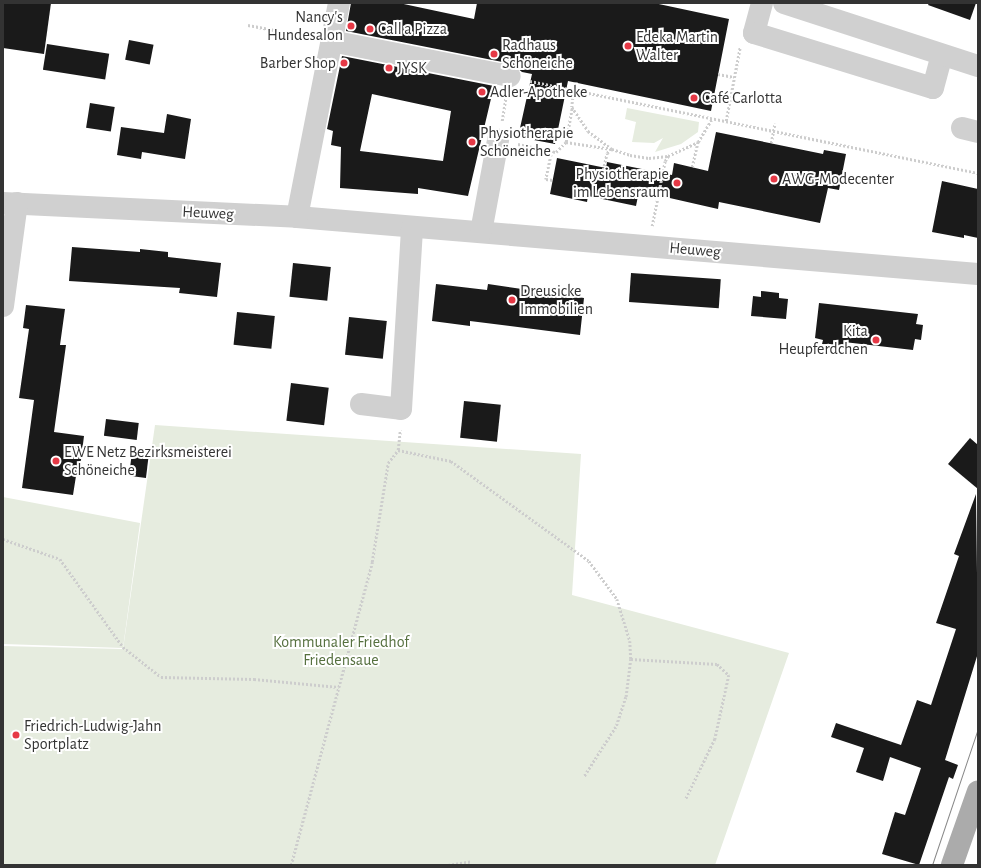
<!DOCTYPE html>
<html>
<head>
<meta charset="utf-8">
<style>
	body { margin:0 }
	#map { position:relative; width:981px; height:868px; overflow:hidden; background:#fff; font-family:"Alegreya Sans",sans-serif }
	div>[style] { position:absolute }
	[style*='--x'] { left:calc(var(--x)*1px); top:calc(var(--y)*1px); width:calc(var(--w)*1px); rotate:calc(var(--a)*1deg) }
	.green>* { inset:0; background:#e6ecdf }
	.building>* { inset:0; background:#1a1a1a; transform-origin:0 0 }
	.path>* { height:2.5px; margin-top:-1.25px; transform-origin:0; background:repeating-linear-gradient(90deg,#cdcdcd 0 2px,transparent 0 4px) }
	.minor>* { height:22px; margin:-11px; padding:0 11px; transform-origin:11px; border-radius:11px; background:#d0d0d0 }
	.major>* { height:22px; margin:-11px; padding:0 11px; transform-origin:11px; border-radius:11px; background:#ababab }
	.tram>* { height:1px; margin:-0.5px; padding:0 0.5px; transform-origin:0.5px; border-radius:0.5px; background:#888 }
	.dots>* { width:11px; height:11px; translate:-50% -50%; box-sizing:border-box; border:2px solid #fff; border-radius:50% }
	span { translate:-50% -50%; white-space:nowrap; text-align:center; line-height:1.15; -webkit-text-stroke:4px #fff; paint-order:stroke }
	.poi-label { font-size:16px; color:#333 }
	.right { translate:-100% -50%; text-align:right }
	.left { translate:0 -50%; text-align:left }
	.street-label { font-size:16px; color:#333 }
	.park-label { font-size:16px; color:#56703f }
	.frame { position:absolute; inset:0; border:4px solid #333; pointer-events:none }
</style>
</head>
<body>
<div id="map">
	<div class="green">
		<i style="clip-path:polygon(627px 108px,699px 122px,698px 132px,681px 144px,655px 152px,663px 138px,654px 143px,632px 142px,636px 122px,625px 119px)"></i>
		<i style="clip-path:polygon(155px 425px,581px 454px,572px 595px,789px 653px,715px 865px,3px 865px,3px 646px,123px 649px)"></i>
		<i style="clip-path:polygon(3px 497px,140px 523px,123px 648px,3px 644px)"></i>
	</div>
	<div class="building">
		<i style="clip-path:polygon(3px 3px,51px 3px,44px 54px,3px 48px)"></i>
		<i style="clip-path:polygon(351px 3px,399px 3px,474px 19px,477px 3px,654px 3px,729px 19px,711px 111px,568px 81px,555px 144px,518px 137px,532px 74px,522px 72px,512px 64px,346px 31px)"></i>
		<i style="clip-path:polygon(929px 3px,976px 3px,970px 20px,928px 5px)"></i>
		<i style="left:129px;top:40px;width:25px;height:20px;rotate:11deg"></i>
		<i style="left:47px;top:44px;width:63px;height:26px;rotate:9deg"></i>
		<i style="clip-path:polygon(evenodd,342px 56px,494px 86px,468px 196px,418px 188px,418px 194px,340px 188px,341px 147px,331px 145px,333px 131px,327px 129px,342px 56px,372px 94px,451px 111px,443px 161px,360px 151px,372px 94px)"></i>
		<i style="left:90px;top:103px;width:25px;height:25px;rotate:9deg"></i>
		<i style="clip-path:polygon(167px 114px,191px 119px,185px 159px,142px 152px,141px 159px,117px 155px,121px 127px,164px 133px)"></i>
		<i style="clip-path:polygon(716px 132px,823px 154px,824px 150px,846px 154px,839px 190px,828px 188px,820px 223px,719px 202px,718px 209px,639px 191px,636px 206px,588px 196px,587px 202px,550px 194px,557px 158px,606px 168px,607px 162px,672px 175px,674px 163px,708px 171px)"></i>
		<i style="clip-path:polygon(942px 181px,978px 189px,978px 238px,964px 235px,964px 238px,932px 232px)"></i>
		<i style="clip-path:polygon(72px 247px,140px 252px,140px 249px,168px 252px,168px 257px,221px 263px,217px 297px,179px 293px,180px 288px,69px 281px)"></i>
		<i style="left:293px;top:263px;width:38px;height:34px;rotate:6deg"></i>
		<i style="left:631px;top:273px;width:90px;height:29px;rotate:4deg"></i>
		<i style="clip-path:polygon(436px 284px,487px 290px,488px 284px,584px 298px,580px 335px,470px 321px,470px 326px,432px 321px)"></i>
		<i style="clip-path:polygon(761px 291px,779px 293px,779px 298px,788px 299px,786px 319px,751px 316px,753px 296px,761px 297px)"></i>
		<i style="clip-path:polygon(819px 303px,918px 314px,916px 324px,923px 325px,921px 340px,915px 339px,913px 350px,844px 342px,844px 346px,822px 344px,823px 340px,815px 338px)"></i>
		<i style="clip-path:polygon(26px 305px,65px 309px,60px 345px,66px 345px,54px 432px,84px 436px,79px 476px,76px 476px,73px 495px,22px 488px,34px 400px,19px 398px,29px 329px,23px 328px)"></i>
		<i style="left:237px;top:312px;width:38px;height:33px;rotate:6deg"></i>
		<i style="left:349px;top:317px;width:38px;height:38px;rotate:6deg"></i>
		<i style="left:291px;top:383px;width:38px;height:38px;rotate:7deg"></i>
		<i style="left:464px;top:401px;width:37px;height:37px;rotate:6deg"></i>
		<i style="left:106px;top:419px;width:33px;height:17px;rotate:7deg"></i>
		<i style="clip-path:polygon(970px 438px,978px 445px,978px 489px,948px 464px)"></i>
		<i style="left:132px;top:452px;width:17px;height:24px;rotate:7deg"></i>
		<i style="clip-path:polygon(976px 494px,978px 653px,945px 760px,958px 765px,953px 779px,949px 777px,919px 865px,882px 854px,895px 812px,905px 815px,921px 768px,890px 757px,883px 781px,856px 772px,864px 748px,831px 737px,836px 723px,901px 745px,917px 700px,931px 705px,956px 629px,936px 623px,959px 556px,954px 554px)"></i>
	</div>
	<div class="path">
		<i style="--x:248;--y:25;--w:64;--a:10.8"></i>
		<i style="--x:718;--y:74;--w:16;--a:11"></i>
		<i style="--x:530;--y:81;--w:457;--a:11.6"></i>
		<i style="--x:574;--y:90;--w:17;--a:97"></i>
		<i style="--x:572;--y:107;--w:29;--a:56"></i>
		<i style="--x:588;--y:131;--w:30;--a:37"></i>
		<i style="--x:612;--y:149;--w:19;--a:18"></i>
		<i style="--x:630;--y:155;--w:19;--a:9"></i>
		<i style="--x:649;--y:158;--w:19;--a:-6"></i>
		<i style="--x:668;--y:156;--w:33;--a:-25"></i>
		<i style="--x:698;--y:142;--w:27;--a:-59"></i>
		<i style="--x:502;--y:121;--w:25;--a:-81"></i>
		<i style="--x:726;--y:121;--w:75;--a:-79.3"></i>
		<i style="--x:566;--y:142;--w:46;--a:8.8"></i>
		<i style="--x:771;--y:143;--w:20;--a:-79"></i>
		<i style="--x:518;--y:144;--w:39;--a:12"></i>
		<i style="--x:556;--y:152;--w:14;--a:-45"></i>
		<i style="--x:566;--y:142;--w:36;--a:-80"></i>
		<i style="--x:552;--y:151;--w:29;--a:102"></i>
		<i style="--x:546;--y:179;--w:7;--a:8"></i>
		<i style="--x:692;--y:167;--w:26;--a:-77"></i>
		<i style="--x:603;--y:170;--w:17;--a:-77"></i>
		<i style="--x:607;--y:153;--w:6;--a:-45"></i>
		<i style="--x:652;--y:226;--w:66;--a:-78.7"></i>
		<i style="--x:665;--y:161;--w:6;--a:-59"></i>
		<i style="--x:398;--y:450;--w:54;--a:11.7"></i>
		<i style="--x:451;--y:461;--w:170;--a:35.9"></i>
		<i style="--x:589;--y:561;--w:47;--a:53.6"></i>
		<i style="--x:617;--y:599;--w:44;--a:72.8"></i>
		<i style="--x:630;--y:641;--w:18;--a:87"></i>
		<i style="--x:631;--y:659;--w:38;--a:97"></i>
		<i style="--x:626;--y:697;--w:32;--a:108"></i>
		<i style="--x:616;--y:727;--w:59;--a:122.6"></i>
		<i style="--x:3;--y:539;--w:60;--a:19.3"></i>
		<i style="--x:60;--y:559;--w:108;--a:54.4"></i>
		<i style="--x:123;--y:647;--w:48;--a:38.3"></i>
		<i style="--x:161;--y:677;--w:93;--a:1.2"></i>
		<i style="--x:254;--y:679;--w:85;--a:5.4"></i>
		<i style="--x:631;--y:659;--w:86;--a:3.3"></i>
		<i style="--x:717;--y:664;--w:16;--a:43"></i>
		<i style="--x:729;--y:675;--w:66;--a:102.3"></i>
		<i style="--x:715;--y:739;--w:67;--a:115.8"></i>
		<i style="--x:291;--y:865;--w:314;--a:-75"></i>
		<i style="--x:372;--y:562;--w:100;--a:-80.8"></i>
		<i style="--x:388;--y:463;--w:16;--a:-52"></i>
		<i style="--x:398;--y:450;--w:20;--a:-84"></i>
		<i style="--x:448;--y:865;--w:24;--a:-9"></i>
	</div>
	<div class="minor">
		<i style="--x:762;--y:3;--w:31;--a:105"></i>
		<i style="--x:754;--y:33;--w:187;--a:17.1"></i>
		<i style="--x:933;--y:88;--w:34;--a:-75"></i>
		<i style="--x:784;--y:3;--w:204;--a:18"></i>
		<i style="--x:331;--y:41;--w:182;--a:11.1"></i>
		<i style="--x:962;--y:128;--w:16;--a:14"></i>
		<i style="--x:3;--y:203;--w:294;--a:2.7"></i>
		<i style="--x:297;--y:217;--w:683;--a:4.78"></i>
		<i style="--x:297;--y:217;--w:218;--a:-78.9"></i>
		<i style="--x:481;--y:232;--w:94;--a:-79.5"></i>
		<i style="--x:3;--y:306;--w:104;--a:-82.3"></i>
		<i style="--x:361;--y:404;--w:40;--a:7.1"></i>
		<i style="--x:401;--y:409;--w:182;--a:-86.5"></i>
	</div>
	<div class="major">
		<i style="--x:952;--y:865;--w:78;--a:-70.6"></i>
	</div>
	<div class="tram">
		<i style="--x:932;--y:865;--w:145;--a:-71.4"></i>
	</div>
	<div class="dots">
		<i style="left:351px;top:26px;background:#e63946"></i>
		<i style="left:370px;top:29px;background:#e63946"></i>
		<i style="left:628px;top:46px;background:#e63946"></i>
		<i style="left:494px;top:54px;background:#e63946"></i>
		<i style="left:344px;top:63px;background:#e63946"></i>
		<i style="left:389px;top:68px;background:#e63946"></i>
		<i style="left:482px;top:92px;background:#e63946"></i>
		<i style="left:694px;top:98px;background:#e63946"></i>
		<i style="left:472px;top:142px;background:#e63946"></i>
		<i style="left:774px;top:179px;background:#e63946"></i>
		<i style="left:677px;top:183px;background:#e63946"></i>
		<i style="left:512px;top:300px;background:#e63946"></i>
		<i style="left:876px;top:340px;background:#e63946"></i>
		<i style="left:56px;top:461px;background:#e63946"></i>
		<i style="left:16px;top:735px;background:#e63946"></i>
	</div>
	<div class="poi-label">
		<span class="right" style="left:343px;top:26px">Nancy's<br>Hundesalon</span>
		<span class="left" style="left:378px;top:29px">Call a Pizza</span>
		<span class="left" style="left:636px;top:46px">Edeka Martin<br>Walter</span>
		<span class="left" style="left:502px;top:54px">Radhaus<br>Schöneiche</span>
		<span class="right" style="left:336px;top:63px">Barber Shop</span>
		<span class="left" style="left:397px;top:68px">JYSK</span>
		<span class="left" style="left:490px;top:92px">Adler-Apotheke</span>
		<span class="left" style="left:702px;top:98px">Café Carlotta</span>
		<span class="left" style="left:480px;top:142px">Physiotherapie<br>Schöneiche</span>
		<span class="right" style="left:669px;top:183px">Physiotherapie<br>im Lebensraum</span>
		<span class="left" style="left:782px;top:179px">AWG-Modecenter</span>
		<span class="left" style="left:520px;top:300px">Dreusicke<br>Immobilien</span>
		<span class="right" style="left:868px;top:340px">Kita<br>Heupferdchen</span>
		<span class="left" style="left:64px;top:461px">EWE Netz Bezirksmeisterei<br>Schöneiche</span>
		<span class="left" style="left:24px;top:735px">Friedrich-Ludwig-Jahn<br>Sportplatz</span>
	</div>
	<div class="street-label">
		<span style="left:208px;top:213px;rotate:3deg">Heuweg</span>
		<span style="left:695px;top:250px;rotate:5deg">Heuweg</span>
	</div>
	<div class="park-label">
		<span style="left:341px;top:651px">Kommunaler Friedhof<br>Friedensaue</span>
	</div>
	<div class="frame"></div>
</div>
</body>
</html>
